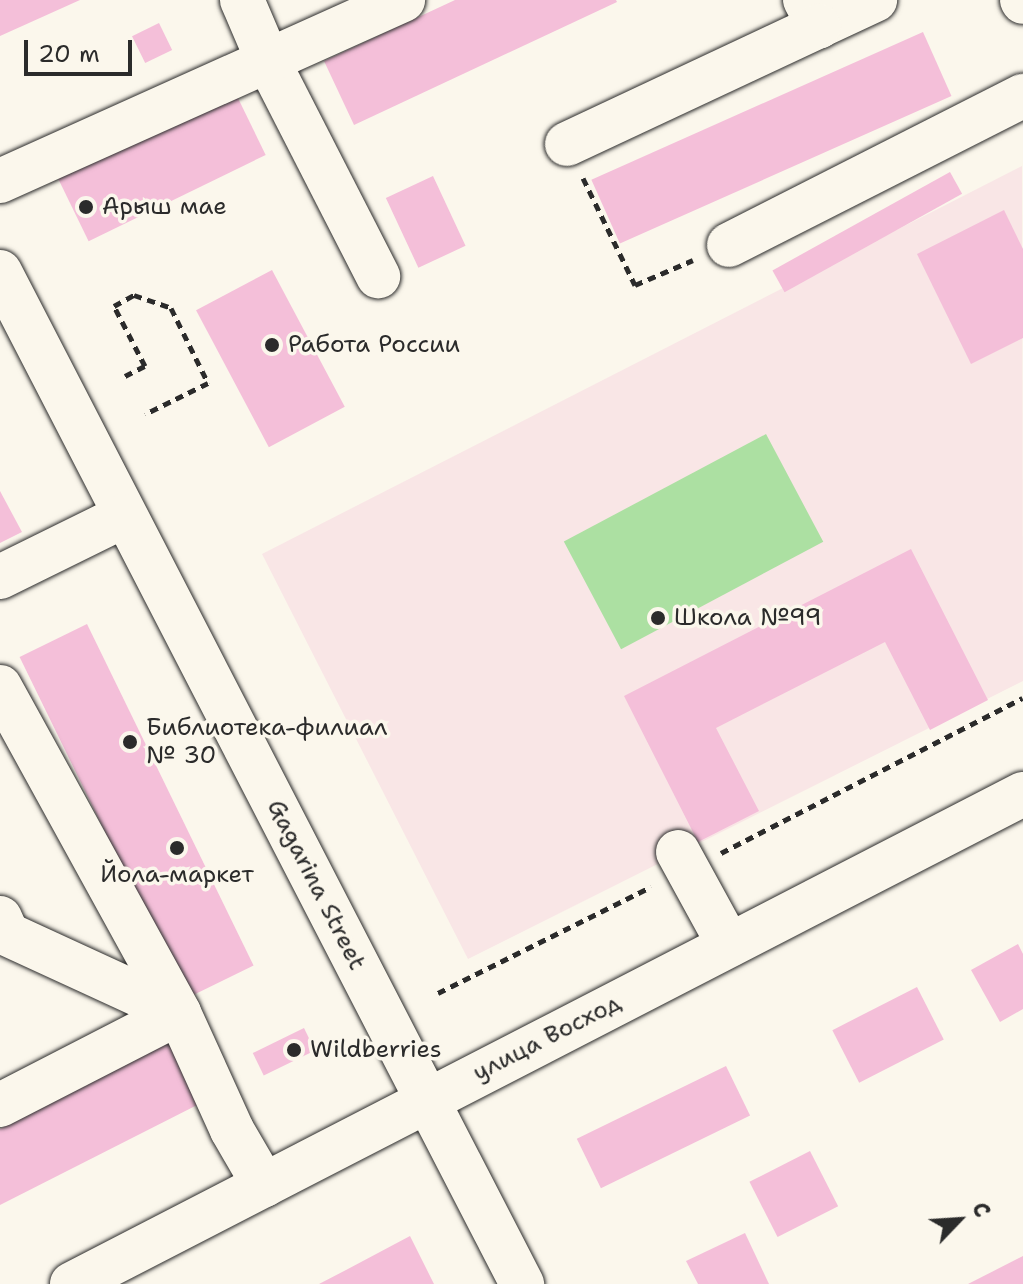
<!DOCTYPE html>
<html>
<head>
<meta charset="utf-8">
<style>
	body { margin:0 }
	#map { position:relative; width:1023px; height:1284px; overflow:hidden; background:#fbf7ec; font-family:"Shantell Sans",sans-serif }
	div>[style] { position:absolute }
	[style*='--x'] { left:calc(var(--x)*1px); top:calc(var(--y)*1px); width:calc(var(--w)*1px); rotate:calc(var(--a)*1deg) }
	.built>* { inset:0; background:#f9e6e6 }
	.green>* { inset:0; background:#ace0a2; transform-origin:0 0 }
	.building>* { inset:0; background:#f4bfd9; transform-origin:0 0 }
	.path>* { height:5px; margin-top:-2.5px; transform-origin:0; background:repeating-linear-gradient(90deg,#2b2b2b 0 8px,transparent 0 14px) }
	.roads { filter:drop-shadow(0 0 2px #2b2b2b) drop-shadow(0 0 2px #2b2b2b) }
	.minor>* { height:44px; margin:-22px; padding:0 22px; transform-origin:22px; border-radius:22px; background:#fbf7ec }
	.dots>* { width:22px; height:22px; translate:-50% -50%; box-sizing:border-box; border:4px solid #fbf7ec; border-radius:50% }
	span { translate:-50% -50%; white-space:nowrap; text-align:center; line-height:1.15; -webkit-text-stroke:7px #fbf7ec; paint-order:stroke }
	.poi-label { font-size:24px; color:#2b2b2b }
	.left { translate:0 -50%; text-align:left }
	.street-label { font-size:24px; color:#2b2b2b }
	.north { position:absolute; left:919px; top:1180px; width:80px; height:80px; -webkit-text-stroke:6px #fbf7ec; paint-order:stroke; rotate:65deg; font-size:22px; font-weight:700; line-height:32px; text-align:center; color:#2b2b2b }
	.north::after { content:''; display:block; margin:auto; width:28px; height:36px; background:#2b2b2b; clip-path:polygon(50% 0,100% 100%,50% 72%,0 100%) }
	.scale { position:absolute; left:24px; top:40px; width:108px; height:36px; box-sizing:border-box; border:4px solid #2b2b2b; border-top:0; padding-left:10px; font-size:24px; line-height:28px; white-space:nowrap; color:#2b2b2b; -webkit-text-stroke:6px #fbf7ec; paint-order:stroke }
</style>
</head>
<body>
<div id="map">
	<div class="built">
		<i style="clip-path:polygon(1022px 166px,1023px 681px,468px 959px,262px 554px)"></i>
	</div>
	<div class="green">
		<i style="left:766px;top:434px;width:122px;height:229px;rotate:62deg"></i>
	</div>
	<div class="building">
		<i style="clip-path:polygon(0 0,80px 0,0 36px)"></i>
		<i style="clip-path:polygon(455px 0,616px 0,617px 2px,354px 125px,324px 61px)"></i>
		<i style="left:159px;top:23px;width:30px;height:30px;rotate:64deg"></i>
		<i style="left:923px;top:32px;width:70px;height:363px;rotate:66deg"></i>
		<i style="left:235px;top:92px;width:70px;height:197px;rotate:64deg"></i>
		<i style="left:950px;top:172px;width:25px;height:203px;rotate:61deg"></i>
		<i style="left:433px;top:176px;width:77px;height:52px;rotate:65deg"></i>
		<i style="clip-path:polygon(1004px 210px,1023px 249px,1023px 338px,971px 364px,917px 254px)"></i>
		<i style="left:272px;top:270px;width:155px;height:86px;rotate:62deg"></i>
		<i style="clip-path:polygon(0 491px,22px 532px,0 543px)"></i>
		<i style="clip-path:polygon(911px 549px,988px 700px,930px 730px,885px 642px,716px 728px,759px 811px,698px 842px,624px 696px)"></i>
		<i style="left:87px;top:624px;width:380px;height:75px;rotate:64deg"></i>
		<i style="clip-path:polygon(1018px 944px,1023px 954px,1023px 1009px,1000px 1022px,971px 970px)"></i>
		<i style="left:917px;top:987px;width:59px;height:95px;rotate:63deg"></i>
		<i style="left:304px;top:1028px;width:25px;height:57px;rotate:64deg"></i>
		<i style="clip-path:polygon(177px 1036px,207px 1100px,0 1205px,0 1129px)"></i>
		<i style="left:726px;top:1066px;width:55px;height:166px;rotate:64deg"></i>
		<i style="left:810px;top:1151px;width:62px;height:68px;rotate:63deg"></i>
		<i style="clip-path:polygon(745px 1233px,769px 1284px,698px 1284px,686px 1261px)"></i>
		<i style="clip-path:polygon(410px 1236px,434px 1284px,319px 1284px,346px 1270px)"></i>
		<i style="clip-path:polygon(1023px 1256px,1023px 1284px,968px 1284px)"></i>
	</div>
	<div class="path">
		<i style="--x:583;--y:178;--w:119;--a:64.1"></i>
		<i style="--x:635;--y:285;--w:63;--a:-23.3"></i>
		<i style="--x:125;--y:376;--w:22;--a:-27"></i>
		<i style="--x:145;--y:366;--w:68;--a:-117.3"></i>
		<i style="--x:114;--y:306;--w:23;--a:-29"></i>
		<i style="--x:134;--y:295;--w:39;--a:19"></i>
		<i style="--x:171;--y:308;--w:84;--a:63.7"></i>
		<i style="--x:208;--y:383;--w:70;--a:153.8"></i>
		<i style="--x:721;--y:853;--w:339;--a:-27.2"></i>
		<i style="--x:438;--y:993;--w:238;--a:-26.5"></i>
	</div>
	<div class="roads">
		<div class="minor">
			<i style="--x:242;--y:0;--w:66;--a:66.9"></i>
			<i style="--x:268;--y:61;--w:242;--a:62.9"></i>
			<i style="--x:805;--y:0;--w:30;--a:62"></i>
			<i style="--x:819;--y:26;--w:62;--a:-24.9"></i>
			<i style="--x:1022;--y:0;--w:2;--a:63"></i>
			<i style="--x:567;--y:144;--w:278;--a:-25.1"></i>
			<i style="--x:0;--y:181;--w:442;--a:-24.2"></i>
			<i style="--x:729;--y:245;--w:330;--a:-26.9"></i>
			<i style="--x:0;--y:272;--w:1139;--a:62.71"></i>
			<i style="--x:0;--y:577;--w:138;--a:-26.2"></i>
			<i style="--x:0;--y:687;--w:372;--a:61.2"></i>
			<i style="--x:179;--y:1013;--w:128;--a:65.6"></i>
			<i style="--x:232;--y:1130;--w:64;--a:59.8"></i>
			<i style="--x:678;--y:852;--w:106;--a:61.3"></i>
			<i style="--x:0;--y:918;--w:17;--a:66"></i>
			<i style="--x:7;--y:934;--w:189;--a:24.7"></i>
			<i style="--x:0;--y:1105;--w:201;--a:-27.2"></i>
			<i style="--x:72;--y:1284;--w:1070;--a:-27.26"></i>
		</div>
	</div>
	<div class="dots">
		<i style="left:86px;top:207px;background:#2b2b2b"></i>
		<i style="left:272px;top:345px;background:#2b2b2b"></i>
		<i style="left:658px;top:618px;background:#2b2b2b"></i>
		<i style="left:130px;top:742px;background:#2b2b2b"></i>
		<i style="left:177px;top:848px;background:#2b2b2b"></i>
		<i style="left:294px;top:1050px;background:#2b2b2b"></i>
	</div>
	<div class="poi-label">
		<span class="left" style="left:102px;top:207px">Арыш мае</span>
		<span class="left" style="left:288px;top:345px">Работа России</span>
		<span class="left" style="left:674px;top:618px">Школа №99</span>
		<span class="left" style="left:146px;top:742px">Библиотека-филиал<br>№ 30</span>
		<span style="left:177px;top:875px">Йола-маркет</span>
		<span class="left" style="left:310px;top:1050px">Wildberries</span>
	</div>
	<div class="street-label">
		<span style="left:316px;top:885px;rotate:63deg">Gagarina Street</span>
		<span style="left:547px;top:1038px;rotate:-27deg">улица Восход</span>
	</div>
	<div class="north">С</div>
	<div class="scale">20 m</div>
</div>
</body>
</html>
